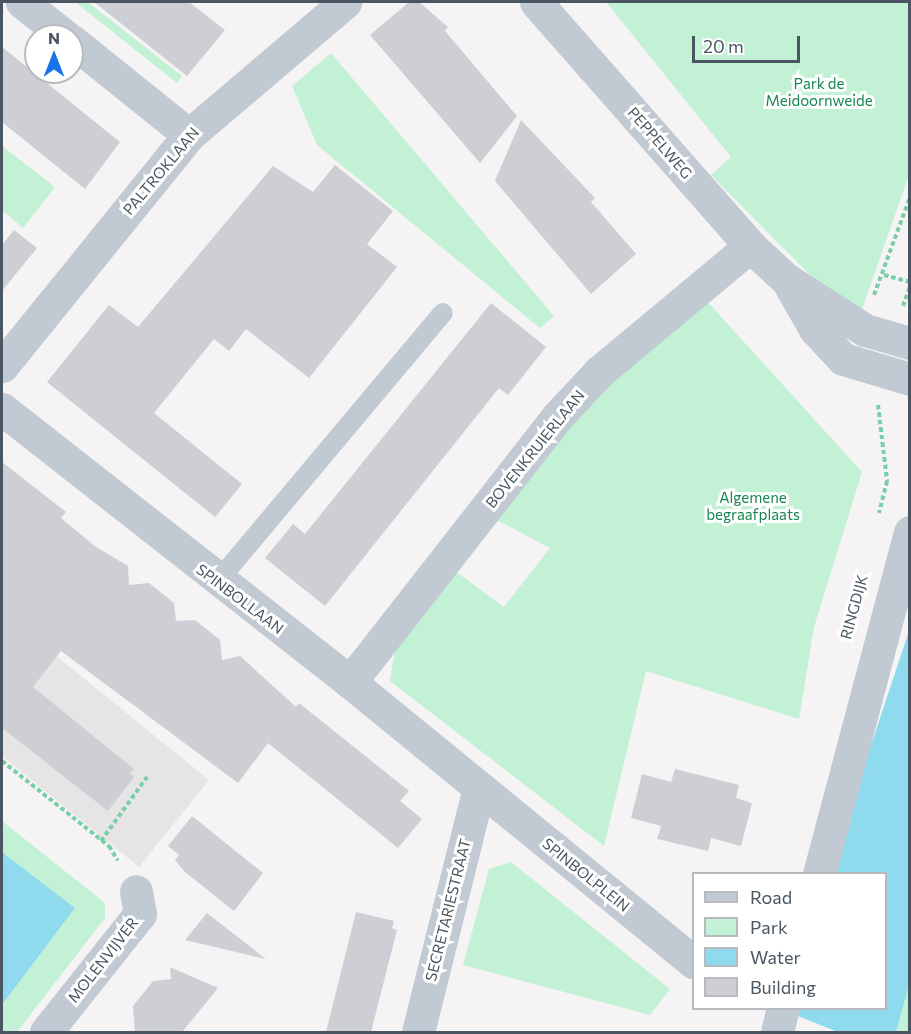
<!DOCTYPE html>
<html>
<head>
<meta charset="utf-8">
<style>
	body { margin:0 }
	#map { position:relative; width:911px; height:1034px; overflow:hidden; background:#f5f3f3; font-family:Commissioner,sans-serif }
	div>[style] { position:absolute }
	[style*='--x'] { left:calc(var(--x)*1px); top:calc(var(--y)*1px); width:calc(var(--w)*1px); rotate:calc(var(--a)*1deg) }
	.education>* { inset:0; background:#e6e4e5 }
	.green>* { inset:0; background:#c3f1d5 }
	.water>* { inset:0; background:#90daee }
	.building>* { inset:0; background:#cdcfd5 }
	.path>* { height:4px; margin-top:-2px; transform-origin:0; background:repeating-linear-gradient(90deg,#7ad0a6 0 4.5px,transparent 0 7.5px) }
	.service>* { height:20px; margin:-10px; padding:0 10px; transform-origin:10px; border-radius:10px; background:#c1cad2 }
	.minor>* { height:33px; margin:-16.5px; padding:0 16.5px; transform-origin:16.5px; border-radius:16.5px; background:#c1cad2 }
	.tertiary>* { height:33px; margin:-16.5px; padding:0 16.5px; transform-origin:16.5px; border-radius:16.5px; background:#c1cad2 }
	span { translate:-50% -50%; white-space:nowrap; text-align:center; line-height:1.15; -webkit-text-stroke:6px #fff; paint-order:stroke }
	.park-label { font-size:15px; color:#17864f }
	.street-label { font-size:15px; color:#4a5661 }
	.frame { position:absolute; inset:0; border:3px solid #4a5661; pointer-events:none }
	.legend { position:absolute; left:692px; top:872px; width:195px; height:138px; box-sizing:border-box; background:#fff; border:2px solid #b7bbc0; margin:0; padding:8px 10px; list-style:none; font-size:18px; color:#4a5661 }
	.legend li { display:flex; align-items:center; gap:12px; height:30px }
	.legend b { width:30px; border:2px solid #b7bbc0 }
	.north { position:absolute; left:24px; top:24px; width:60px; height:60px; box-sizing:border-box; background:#fff; border:2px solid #b7bbc0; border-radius:50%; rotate:0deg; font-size:16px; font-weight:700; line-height:24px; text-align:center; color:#4a5661 }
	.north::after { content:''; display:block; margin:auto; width:21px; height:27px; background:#1a73e8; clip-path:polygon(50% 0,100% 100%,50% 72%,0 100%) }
	.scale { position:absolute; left:692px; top:36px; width:108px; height:27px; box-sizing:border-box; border:3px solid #4a5661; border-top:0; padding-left:8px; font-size:18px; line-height:21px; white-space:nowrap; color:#4a5661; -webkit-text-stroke:4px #fff; paint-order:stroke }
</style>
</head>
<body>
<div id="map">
	<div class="education">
		<i style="clip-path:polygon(2px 612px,209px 780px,139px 867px,2px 756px)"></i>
	</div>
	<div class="green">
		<i style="clip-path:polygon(75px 2px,88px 2px,182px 76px,177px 83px)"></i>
		<i style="clip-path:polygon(606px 2px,909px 2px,909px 175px,861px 312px,823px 288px,711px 175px,731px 157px)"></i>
		<i style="clip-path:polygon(331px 53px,554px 316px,540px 328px,317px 145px,292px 86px)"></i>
		<i style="clip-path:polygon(2px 146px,55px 187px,23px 228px,2px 210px)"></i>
		<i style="clip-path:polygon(704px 298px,862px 472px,814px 627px,799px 719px,646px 671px,604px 846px,390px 681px,395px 649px,455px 571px,504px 607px,550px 548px,495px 519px,583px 407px)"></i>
		<i style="clip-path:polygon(2px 821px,105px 903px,105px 918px,17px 1032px,2px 1032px,2px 1005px,75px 908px,2px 852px)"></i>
		<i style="clip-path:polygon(511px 862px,670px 989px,650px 1015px,463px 965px,489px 869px)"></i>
		<i style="clip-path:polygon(909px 981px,909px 1032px,896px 1032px)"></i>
	</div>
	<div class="water">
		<i style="clip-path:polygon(909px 631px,910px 981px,896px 1032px,838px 1032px,798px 1016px,800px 1009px,886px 1008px,886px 874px,836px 873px,866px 760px)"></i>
		<i style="clip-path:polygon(2px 852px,75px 908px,2px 1005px)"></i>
	</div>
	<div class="building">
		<i style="clip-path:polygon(94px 2px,189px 2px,225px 30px,187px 76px)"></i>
		<i style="clip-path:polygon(409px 2px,419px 2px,448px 27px,445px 31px,517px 116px,480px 163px,370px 35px)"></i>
		<i style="clip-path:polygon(2px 47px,120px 142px,85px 189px,2px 122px)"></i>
		<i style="clip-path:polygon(521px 120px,595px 198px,591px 202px,636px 254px,591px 294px,495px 181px)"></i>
		<i style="clip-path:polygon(335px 165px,393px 211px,367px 244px,397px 267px,309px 378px,246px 329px,229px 351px,214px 339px,154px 413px,242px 484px,215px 517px,47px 382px,109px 305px,138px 327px,273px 166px,313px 192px)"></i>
		<i style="clip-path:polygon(14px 230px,37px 248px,2px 291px,2px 245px)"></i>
		<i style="clip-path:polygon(491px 303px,546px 347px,508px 395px,499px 388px,325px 606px,265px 558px,293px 524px,305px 534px)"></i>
		<i style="clip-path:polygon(2px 462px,66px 512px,61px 518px,96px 547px,128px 566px,129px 585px,149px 583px,174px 603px,176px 621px,195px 620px,220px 640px,222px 660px,240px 656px,296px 707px,299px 703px,409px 791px,400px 801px,422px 819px,398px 848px,268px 743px,238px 783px,61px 651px,33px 687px,134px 769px,130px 774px,134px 777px,108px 811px,2px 728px)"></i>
		<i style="clip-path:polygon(675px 769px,739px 785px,736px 798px,752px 803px,741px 846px,711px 838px,708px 851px,657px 839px,661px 826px,631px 818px,642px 774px,671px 782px)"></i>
		<i style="clip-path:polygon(192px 816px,263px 873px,234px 911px,185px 872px,175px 860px,179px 855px,168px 846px)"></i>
		<i style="clip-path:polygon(356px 912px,394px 921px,392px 928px,397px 930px,371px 1032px,326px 1032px)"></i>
		<i style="clip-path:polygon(207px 913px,266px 959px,185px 940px)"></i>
		<i style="clip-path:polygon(170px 967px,218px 988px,182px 1032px,135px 1032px,133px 1006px,153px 981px,171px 979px)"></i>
	</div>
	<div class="path">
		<i style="--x:884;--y:275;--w:27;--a:15"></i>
		<i style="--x:874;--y:295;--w:104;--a:-69.8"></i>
		<i style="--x:903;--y:306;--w:20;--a:-70"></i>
		<i style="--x:878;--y:405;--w:77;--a:83.2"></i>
		<i style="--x:887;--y:481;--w:33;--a:104"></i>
		<i style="--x:2;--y:761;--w:137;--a:38.5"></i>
		<i style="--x:109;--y:846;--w:17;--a:59"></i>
		<i style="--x:101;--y:841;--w:79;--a:-54.3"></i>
	</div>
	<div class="service">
		<i style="--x:217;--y:582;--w:351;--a:-50"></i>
	</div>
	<div class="minor">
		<i style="--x:22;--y:2;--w:55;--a:38.3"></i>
		<i style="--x:536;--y:2;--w:325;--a:48.7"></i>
		<i style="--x:750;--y:246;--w:50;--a:42.6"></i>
		<i style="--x:787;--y:280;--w:93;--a:32.7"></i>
		<i style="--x:865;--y:330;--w:47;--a:16.1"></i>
		<i style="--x:72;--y:41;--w:150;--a:38.8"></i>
		<i style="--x:791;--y:287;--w:48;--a:60.3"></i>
		<i style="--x:815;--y:329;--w:41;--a:47"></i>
		<i style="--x:843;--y:359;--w:70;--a:16.6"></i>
		<i style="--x:2;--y:366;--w:297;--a:-51"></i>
		<i style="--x:189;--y:135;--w:205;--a:-40.4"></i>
		<i style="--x:2;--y:409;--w:442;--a:38.1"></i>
		<i style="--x:350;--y:682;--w:444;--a:39.2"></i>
		<i style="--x:350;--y:682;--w:338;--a:-52"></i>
		<i style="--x:558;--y:416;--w:60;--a:-47"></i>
		<i style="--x:599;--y:372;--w:197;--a:-39.8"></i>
		<i style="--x:46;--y:1032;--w:151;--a:-51.5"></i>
		<i style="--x:140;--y:914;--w:23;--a:-100"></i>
		<i style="--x:418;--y:1032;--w:252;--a:-76"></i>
	</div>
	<div class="tertiary">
		<i style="--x:819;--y:874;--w:354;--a:-75.1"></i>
		<i style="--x:777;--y:1032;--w:25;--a:-76"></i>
	</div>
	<div class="park-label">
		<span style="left:819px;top:92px">Park de<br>Meidoornweide</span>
		<span style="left:753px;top:506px">Algemene<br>begraafplaats</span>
	</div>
	<div class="street-label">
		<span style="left:660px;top:143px;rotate:49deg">PEPPELWEG</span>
		<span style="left:161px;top:171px;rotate:-50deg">PALTROKLAAN</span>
		<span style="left:535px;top:449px;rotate:-51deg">BOVENKRUIERLAAN</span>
		<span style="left:240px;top:599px;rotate:37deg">SPINBOLLAAN</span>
		<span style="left:854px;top:607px;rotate:-75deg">RINGDIJK</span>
		<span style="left:586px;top:875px;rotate:39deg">SPINBOLPLEIN</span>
		<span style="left:448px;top:910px;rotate:-76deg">SECRETARIESTRAAT</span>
		<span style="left:103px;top:960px;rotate:-52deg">MOLENVIJVER</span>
	</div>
	<div class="frame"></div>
	<ul class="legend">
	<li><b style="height:8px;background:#c1cad2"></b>Road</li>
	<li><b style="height:16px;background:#c3f1d5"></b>Park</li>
	<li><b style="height:16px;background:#90daee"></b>Water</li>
	<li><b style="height:16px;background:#cdcfd5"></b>Building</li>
	</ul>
	<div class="north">N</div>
	<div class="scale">20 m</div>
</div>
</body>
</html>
